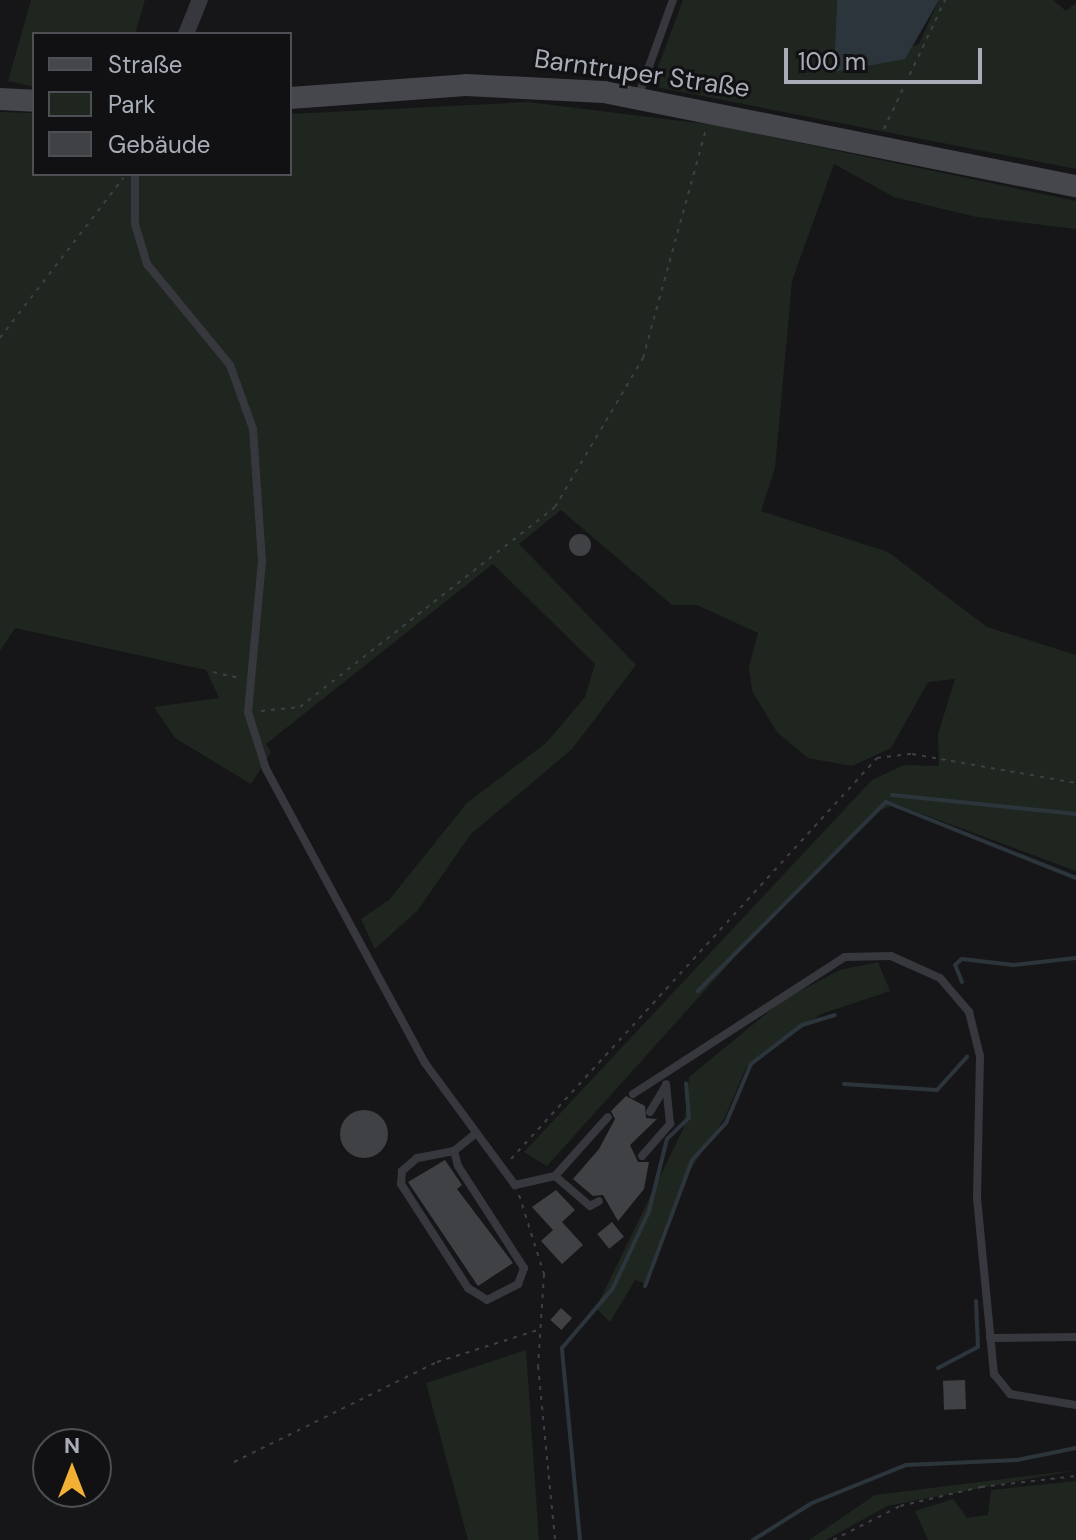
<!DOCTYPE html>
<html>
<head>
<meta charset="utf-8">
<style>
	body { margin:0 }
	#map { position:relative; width:1076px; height:1540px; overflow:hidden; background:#161618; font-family:"DM Sans",sans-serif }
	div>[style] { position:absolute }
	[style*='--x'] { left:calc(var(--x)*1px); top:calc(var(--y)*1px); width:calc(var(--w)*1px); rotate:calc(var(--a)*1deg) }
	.green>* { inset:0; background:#1e261f }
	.water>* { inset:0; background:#2c353c }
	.stream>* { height:4px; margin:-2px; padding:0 2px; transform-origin:2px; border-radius:2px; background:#2c353c }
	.building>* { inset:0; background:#404145; transform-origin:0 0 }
	.round { border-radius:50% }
	.path>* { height:2px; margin-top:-1px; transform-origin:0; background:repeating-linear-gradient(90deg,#3d3f44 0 4px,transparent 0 10px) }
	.service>* { height:8px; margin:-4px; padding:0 4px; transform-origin:4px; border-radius:4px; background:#37383d }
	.minor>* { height:16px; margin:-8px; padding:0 8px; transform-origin:8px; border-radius:8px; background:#37383d }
	.secondary>* { height:22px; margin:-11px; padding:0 11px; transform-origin:11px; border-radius:11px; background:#45474d }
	span { translate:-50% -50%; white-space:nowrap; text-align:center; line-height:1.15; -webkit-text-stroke:6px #111113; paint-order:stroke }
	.street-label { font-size:26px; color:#a8adb8 }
	.legend { position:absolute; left:32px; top:32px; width:260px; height:144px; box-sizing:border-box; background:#111113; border:2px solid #4d4f55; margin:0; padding:10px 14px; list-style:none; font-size:24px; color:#a8adb8 }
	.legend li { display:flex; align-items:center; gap:16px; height:40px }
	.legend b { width:40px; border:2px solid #4d4f55 }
	.north { position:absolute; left:32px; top:1428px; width:80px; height:80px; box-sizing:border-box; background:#111113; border:2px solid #4d4f55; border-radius:50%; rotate:0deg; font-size:22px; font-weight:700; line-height:32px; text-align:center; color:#a8adb8 }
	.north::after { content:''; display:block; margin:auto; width:28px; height:36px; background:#f2b134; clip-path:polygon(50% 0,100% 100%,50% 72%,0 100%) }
	.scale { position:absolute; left:784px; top:48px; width:198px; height:36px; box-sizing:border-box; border:4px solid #a8adb8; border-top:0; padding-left:10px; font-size:24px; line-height:28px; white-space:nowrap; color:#a8adb8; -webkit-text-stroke:6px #111113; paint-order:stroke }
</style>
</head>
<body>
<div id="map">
	<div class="green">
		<i style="clip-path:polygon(31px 0,145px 0,135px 34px,34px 34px,34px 87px,8px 81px)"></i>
		<i style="clip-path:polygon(683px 0,837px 0,834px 71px,919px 44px,939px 0,1053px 0,1066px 11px,1076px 3px,1076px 169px,651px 86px)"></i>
		<i style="clip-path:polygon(528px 102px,714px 125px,1076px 201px,1076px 229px,976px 217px,894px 197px,834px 164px,792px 281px,775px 468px,761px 511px,888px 552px,987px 627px,1076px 655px,1076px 871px,896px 804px,878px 811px,769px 919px,547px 1166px,524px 1152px,872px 780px,904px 765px,939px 766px,938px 734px,955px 679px,928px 682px,891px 748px,852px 766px,808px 758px,777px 732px,752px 691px,749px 667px,758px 633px,697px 605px,672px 605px,561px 510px,519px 544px,636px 665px,572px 749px,470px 835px,418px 910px,375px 949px,361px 919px,389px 900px,467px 803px,546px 743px,585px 697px,595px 664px,493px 564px,266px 744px,271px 752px,251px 784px,175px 738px,154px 707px,219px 698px,206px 670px,15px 628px,0 651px,0 112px,34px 113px,34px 174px,290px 174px,290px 114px)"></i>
		<i style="clip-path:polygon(878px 962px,890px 991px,821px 1014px,746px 1068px,724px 1119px,681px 1184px,644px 1283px,635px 1280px,610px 1322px,596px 1308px,684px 1127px,689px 1077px,783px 1000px,840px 970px)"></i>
		<i style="clip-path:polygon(526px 1350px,539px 1540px,468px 1540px,426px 1383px)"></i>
		<i style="clip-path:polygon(1076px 1470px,887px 1506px,826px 1540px,809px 1540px,875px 1495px)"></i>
		<i style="clip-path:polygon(1076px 1481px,1076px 1540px,928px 1540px,915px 1511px,953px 1499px,967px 1518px,988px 1515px,991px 1490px)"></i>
	</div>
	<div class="water">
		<i style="clip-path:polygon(837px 0,939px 0,905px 59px,834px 72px)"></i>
	</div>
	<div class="stream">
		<i style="--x:892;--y:795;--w:185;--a:5.9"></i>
		<i style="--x:962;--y:982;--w:18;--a:-112"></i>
		<i style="--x:955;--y:965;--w:9;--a:-41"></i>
		<i style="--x:962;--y:959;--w:52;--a:6.6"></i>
		<i style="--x:1014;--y:965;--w:62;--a:-6.4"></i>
		<i style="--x:698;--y:991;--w:267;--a:-45.2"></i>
		<i style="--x:886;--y:802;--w:205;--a:21.8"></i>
		<i style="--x:844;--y:1084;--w:93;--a:3.7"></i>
		<i style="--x:937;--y:1090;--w:45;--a:-47.7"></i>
		<i style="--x:645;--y:1286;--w:134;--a:-69.5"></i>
		<i style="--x:692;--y:1160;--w:50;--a:-47.4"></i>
		<i style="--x:726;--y:1123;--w:64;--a:-67"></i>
		<i style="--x:751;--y:1064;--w:64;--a:-37.4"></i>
		<i style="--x:802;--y:1025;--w:34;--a:-17"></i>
		<i style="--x:938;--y:1368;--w:45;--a:-27.7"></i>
		<i style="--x:978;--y:1347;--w:46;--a:-92.5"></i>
		<i style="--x:580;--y:1540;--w:193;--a:-95.4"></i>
		<i style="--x:562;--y:1348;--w:79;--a:-49.6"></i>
		<i style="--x:613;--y:1288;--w:85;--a:-64.9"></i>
		<i style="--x:649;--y:1211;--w:74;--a:-76"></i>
		<i style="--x:667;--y:1139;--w:30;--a:-44"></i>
		<i style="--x:689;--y:1118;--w:35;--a:-95"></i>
		<i style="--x:753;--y:1540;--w:70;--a:-32.1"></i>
		<i style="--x:812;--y:1503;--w:101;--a:-22"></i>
		<i style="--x:906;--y:1465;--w:111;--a:-2.6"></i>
		<i style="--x:1017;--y:1460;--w:60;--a:-11.5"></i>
	</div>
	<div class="building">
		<i class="round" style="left:569px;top:534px;width:22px;height:22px"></i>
		<i style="clip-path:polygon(626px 1096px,645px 1106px,646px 1118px,657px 1119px,630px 1145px,638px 1162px,649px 1162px,644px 1189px,618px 1221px,603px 1195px,593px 1196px,573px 1179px,599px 1149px,615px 1119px,611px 1111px)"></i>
		<i class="round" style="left:340px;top:1110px;width:48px;height:48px"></i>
		<i style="clip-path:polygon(445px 1160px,462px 1185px,457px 1189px,513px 1263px,478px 1286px,408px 1182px)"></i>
		<i style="clip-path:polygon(556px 1190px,575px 1210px,562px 1222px,583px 1245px,562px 1264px,541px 1241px,553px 1230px,532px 1207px)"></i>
		<i style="left:612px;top:1222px;width:19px;height:19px;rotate:51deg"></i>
		<i style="left:561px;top:1308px;width:15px;height:16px;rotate:42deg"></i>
		<i style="left:965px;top:1380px;width:29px;height:22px;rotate:88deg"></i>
	</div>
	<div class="path">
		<i style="--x:884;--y:129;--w:143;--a:-64.7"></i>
		<i style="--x:0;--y:338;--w:202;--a:-52.4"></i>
		<i style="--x:213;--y:672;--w:27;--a:13"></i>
		<i style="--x:261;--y:711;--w:39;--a:-6"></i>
		<i style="--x:300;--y:707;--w:324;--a:-38.1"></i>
		<i style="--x:555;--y:507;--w:173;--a:-59.4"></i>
		<i style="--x:643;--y:358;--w:238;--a:-74.6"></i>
		<i style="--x:511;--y:1159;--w:543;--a:-47.61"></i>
		<i style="--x:877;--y:758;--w:35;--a:-7"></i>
		<i style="--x:912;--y:754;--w:167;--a:10"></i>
		<i style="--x:519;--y:1195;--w:83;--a:72.4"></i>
		<i style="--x:544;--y:1274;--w:92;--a:93.7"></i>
		<i style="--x:538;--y:1366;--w:175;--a:84.4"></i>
		<i style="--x:234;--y:1462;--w:226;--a:-26.2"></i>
		<i style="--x:437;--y:1362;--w:106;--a:-17.6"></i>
		<i style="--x:833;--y:1540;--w:75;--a:-26.9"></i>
		<i style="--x:900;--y:1506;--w:83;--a:-13.2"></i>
		<i style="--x:981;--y:1487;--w:96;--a:-6.6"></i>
	</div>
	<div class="service">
		<i style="--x:638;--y:97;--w:103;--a:-70.2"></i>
		<i style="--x:135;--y:174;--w:50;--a:90"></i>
		<i style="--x:135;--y:224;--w:42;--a:73.3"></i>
		<i style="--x:147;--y:264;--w:131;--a:50.6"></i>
		<i style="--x:230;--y:365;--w:68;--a:70.2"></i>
		<i style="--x:253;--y:429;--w:132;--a:86.1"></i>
		<i style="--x:262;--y:561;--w:152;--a:95.3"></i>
		<i style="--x:248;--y:712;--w:60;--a:72.5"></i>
		<i style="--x:266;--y:769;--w:334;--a:61.6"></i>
		<i style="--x:425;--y:1063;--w:152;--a:53.6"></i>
		<i style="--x:515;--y:1185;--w:41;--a:-12.7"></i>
		<i style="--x:555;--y:1176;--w:79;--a:-48.1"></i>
		<i style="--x:633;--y:1094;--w:252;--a:-32.9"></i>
		<i style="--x:845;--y:957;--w:46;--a:-1.2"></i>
		<i style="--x:891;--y:956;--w:54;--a:24.2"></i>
		<i style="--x:940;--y:978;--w:45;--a:49.5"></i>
		<i style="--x:969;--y:1012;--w:45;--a:76"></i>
		<i style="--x:980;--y:1056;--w:142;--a:91.2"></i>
		<i style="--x:977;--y:1198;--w:177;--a:84.5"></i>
		<i style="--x:994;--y:1374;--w:26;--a:51"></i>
		<i style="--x:1010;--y:1394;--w:67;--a:9.5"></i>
		<i style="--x:650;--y:1112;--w:31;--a:-59"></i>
		<i style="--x:454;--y:1151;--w:38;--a:169"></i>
		<i style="--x:417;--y:1158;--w:20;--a:139"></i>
		<i style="--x:402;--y:1171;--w:13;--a:94"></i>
		<i style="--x:401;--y:1184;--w:124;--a:57.2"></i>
		<i style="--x:468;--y:1288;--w:22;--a:32"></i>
		<i style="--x:487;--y:1300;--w:35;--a:-27"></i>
		<i style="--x:518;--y:1284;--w:17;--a:-69"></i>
		<i style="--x:524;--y:1268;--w:121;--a:-122.9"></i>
		<i style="--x:458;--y:1166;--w:16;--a:-105"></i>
		<i style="--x:454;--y:1151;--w:28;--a:-39"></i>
		<i style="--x:642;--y:1156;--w:43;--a:-48.8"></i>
		<i style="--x:670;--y:1124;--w:40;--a:-95.7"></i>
		<i style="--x:555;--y:1176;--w:46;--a:40.6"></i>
		<i style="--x:590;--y:1206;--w:10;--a:-29"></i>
		<i style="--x:990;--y:1338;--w:86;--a:-0.7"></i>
	</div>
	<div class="minor">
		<i style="--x:186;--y:34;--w:37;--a:-68"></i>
	</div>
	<div class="secondary">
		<i style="--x:290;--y:98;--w:176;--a:-4.2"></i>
		<i style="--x:466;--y:85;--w:138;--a:2.9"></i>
		<i style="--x:604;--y:92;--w:481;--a:11.3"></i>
		<i style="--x:0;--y:99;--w:34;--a:3"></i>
	</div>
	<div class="street-label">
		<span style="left:642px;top:74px;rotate:8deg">Barntruper Straße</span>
	</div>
	<ul class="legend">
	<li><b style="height:10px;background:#45474d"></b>Straße</li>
	<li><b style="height:22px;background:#1e261f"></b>Park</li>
	<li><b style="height:22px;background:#404145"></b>Gebäude</li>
	</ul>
	<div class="north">N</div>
	<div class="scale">100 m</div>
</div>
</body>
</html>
